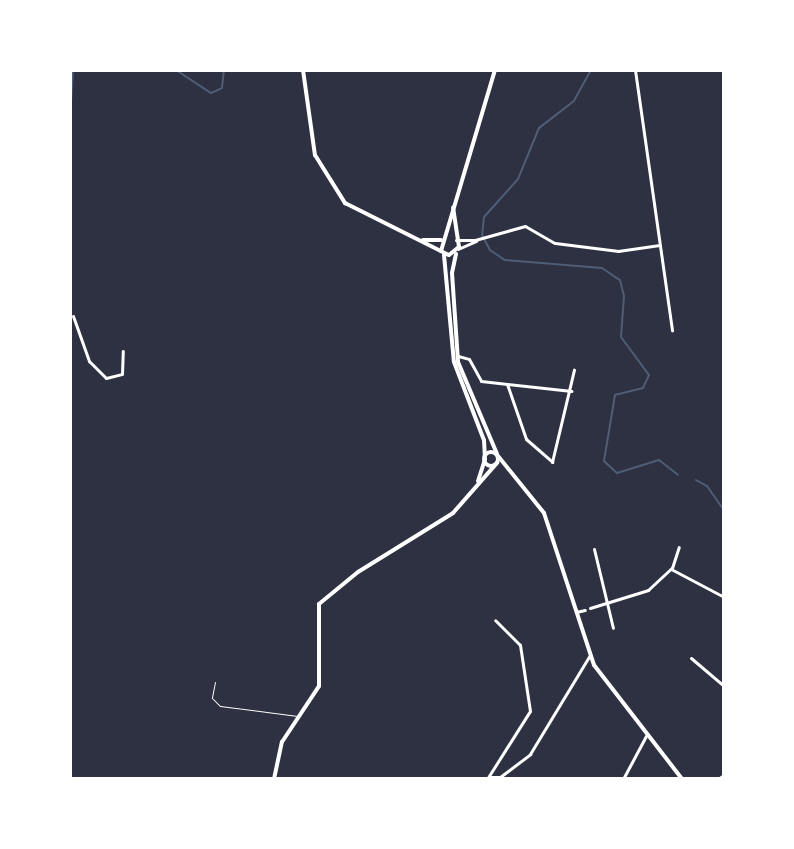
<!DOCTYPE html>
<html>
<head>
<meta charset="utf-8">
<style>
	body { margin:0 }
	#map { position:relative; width:794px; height:849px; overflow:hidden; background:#2d3142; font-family:"Exo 2",sans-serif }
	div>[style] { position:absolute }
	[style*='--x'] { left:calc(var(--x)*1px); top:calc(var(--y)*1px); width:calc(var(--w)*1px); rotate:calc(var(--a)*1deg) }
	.stream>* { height:2px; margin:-1px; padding:0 1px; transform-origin:1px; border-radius:1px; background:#4f5d75 }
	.service>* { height:1px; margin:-0.5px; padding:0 0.5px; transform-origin:0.5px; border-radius:0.5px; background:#fff }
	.minor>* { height:3px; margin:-1.5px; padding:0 1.5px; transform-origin:1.5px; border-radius:1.5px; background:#fff }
	.secondary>* { height:4px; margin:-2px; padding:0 2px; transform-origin:2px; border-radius:2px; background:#fff }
	.secondary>.ring { margin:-2px; padding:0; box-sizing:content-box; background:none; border:4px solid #fff; border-radius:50% }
	span { translate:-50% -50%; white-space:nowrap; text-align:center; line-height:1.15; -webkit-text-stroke:8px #fff; paint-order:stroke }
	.frame { position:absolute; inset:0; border:72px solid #fff; pointer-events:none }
</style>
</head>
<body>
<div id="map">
	<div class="stream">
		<i style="--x:176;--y:70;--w:42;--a:33.3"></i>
		<i style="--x:211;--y:93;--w:12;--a:-24"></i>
		<i style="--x:222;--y:88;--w:18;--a:-84"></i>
		<i style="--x:591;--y:70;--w:35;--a:119"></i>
		<i style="--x:574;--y:101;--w:44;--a:142.4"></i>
		<i style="--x:539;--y:128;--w:55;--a:112.4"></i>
		<i style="--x:518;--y:179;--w:51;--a:131.8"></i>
		<i style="--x:484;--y:217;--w:18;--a:96"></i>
		<i style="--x:482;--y:235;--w:17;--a:62"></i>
		<i style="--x:490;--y:250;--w:18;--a:34"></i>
		<i style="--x:505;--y:260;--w:97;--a:4.7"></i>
		<i style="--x:602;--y:268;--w:22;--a:34"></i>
		<i style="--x:620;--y:280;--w:16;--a:76"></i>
		<i style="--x:624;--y:296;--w:41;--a:94.2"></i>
		<i style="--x:621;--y:337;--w:47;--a:53.6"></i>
		<i style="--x:649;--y:375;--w:14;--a:115"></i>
		<i style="--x:643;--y:388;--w:29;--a:166"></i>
		<i style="--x:615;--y:395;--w:67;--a:99.5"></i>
		<i style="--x:604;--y:461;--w:18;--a:43"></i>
		<i style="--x:617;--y:473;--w:44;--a:-17.2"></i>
		<i style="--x:659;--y:460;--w:24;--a:38"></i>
		<i style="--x:70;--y:117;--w:47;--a:-86.3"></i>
		<i style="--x:696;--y:480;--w:13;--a:29"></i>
		<i style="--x:707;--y:486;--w:29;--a:55"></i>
	</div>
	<div class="service">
		<i style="--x:215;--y:682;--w:16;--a:101"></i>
		<i style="--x:212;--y:698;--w:11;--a:45"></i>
		<i style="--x:220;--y:706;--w:78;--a:7.4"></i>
	</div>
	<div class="minor">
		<i style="--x:635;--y:70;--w:263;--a:81.9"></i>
		<i style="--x:724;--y:71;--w:16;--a:90"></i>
		<i style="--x:456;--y:240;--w:19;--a:0"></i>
		<i style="--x:475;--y:240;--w:52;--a:-15.6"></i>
		<i style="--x:525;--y:226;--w:34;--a:30"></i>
		<i style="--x:555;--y:243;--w:64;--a:7.2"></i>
		<i style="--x:618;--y:251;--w:42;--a:-8.1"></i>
		<i style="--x:458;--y:249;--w:20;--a:-24"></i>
		<i style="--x:70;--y:291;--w:39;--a:90"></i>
		<i style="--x:73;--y:316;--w:48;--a:70.4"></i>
		<i style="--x:89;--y:361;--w:24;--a:45"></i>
		<i style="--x:106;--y:378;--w:16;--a:-14"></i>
		<i style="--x:122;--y:374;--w:23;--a:-88"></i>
		<i style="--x:458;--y:356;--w:11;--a:15"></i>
		<i style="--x:469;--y:359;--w:25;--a:61"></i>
		<i style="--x:481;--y:381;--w:91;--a:6.3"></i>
		<i style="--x:507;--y:384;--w:58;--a:70.9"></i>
		<i style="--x:526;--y:439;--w:35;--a:41"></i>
		<i style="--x:552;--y:462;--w:95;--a:-76.6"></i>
		<i style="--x:594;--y:549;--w:81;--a:76.5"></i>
		<i style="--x:671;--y:569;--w:60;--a:27.8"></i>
		<i style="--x:590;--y:608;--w:61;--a:-17.2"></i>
		<i style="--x:648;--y:590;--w:33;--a:-43"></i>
		<i style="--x:672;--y:568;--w:22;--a:-72"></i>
		<i style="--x:576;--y:612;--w:9;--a:-13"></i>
		<i style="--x:691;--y:658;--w:43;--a:40.3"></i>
		<i style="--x:490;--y:777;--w:10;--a:0"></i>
		<i style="--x:500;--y:777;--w:38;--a:-37"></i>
		<i style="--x:530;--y:754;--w:116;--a:-58.8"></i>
		<i style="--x:487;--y:779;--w:80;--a:-57.7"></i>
		<i style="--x:530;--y:711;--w:67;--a:-98.6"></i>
		<i style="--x:520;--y:645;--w:35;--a:-135"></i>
		<i style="--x:623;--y:779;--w:49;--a:-61.9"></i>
		<i style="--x:718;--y:779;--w:7;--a:-34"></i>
	</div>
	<div class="secondary">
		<i style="--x:303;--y:70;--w:86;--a:82"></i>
		<i style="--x:315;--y:155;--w:57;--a:58"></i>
		<i style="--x:345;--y:203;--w:116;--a:26.6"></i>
		<i style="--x:449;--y:255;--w:13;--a:-39"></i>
		<i style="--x:459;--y:247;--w:40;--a:-98.5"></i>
		<i style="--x:423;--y:240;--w:18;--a:0"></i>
		<i style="--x:441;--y:251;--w:189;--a:-73.4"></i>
		<i style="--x:456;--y:254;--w:19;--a:102"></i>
		<i style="--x:452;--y:273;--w:89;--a:86.1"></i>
		<i style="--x:458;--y:362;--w:100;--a:67"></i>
		<i style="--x:444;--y:255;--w:107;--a:84.7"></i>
		<i style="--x:454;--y:362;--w:84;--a:69"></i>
		<i style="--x:484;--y:440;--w:17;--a:87"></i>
		<i class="ring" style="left:484px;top:452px;width:10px;height:10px"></i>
		<i style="--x:498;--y:456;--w:73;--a:51.1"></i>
		<i style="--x:544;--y:513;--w:160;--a:71.8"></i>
		<i style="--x:594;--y:665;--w:144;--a:52.3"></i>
		<i style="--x:478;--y:481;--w:23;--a:-72"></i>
		<i style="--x:274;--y:779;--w:38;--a:-78"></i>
		<i style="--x:282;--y:742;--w:67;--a:-56.5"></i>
		<i style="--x:319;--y:686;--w:82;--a:-90"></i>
		<i style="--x:319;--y:604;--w:50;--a:-39.4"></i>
		<i style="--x:358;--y:572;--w:112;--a:-31.8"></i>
		<i style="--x:453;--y:513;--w:67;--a:-48.7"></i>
	</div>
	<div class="frame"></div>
</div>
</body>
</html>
